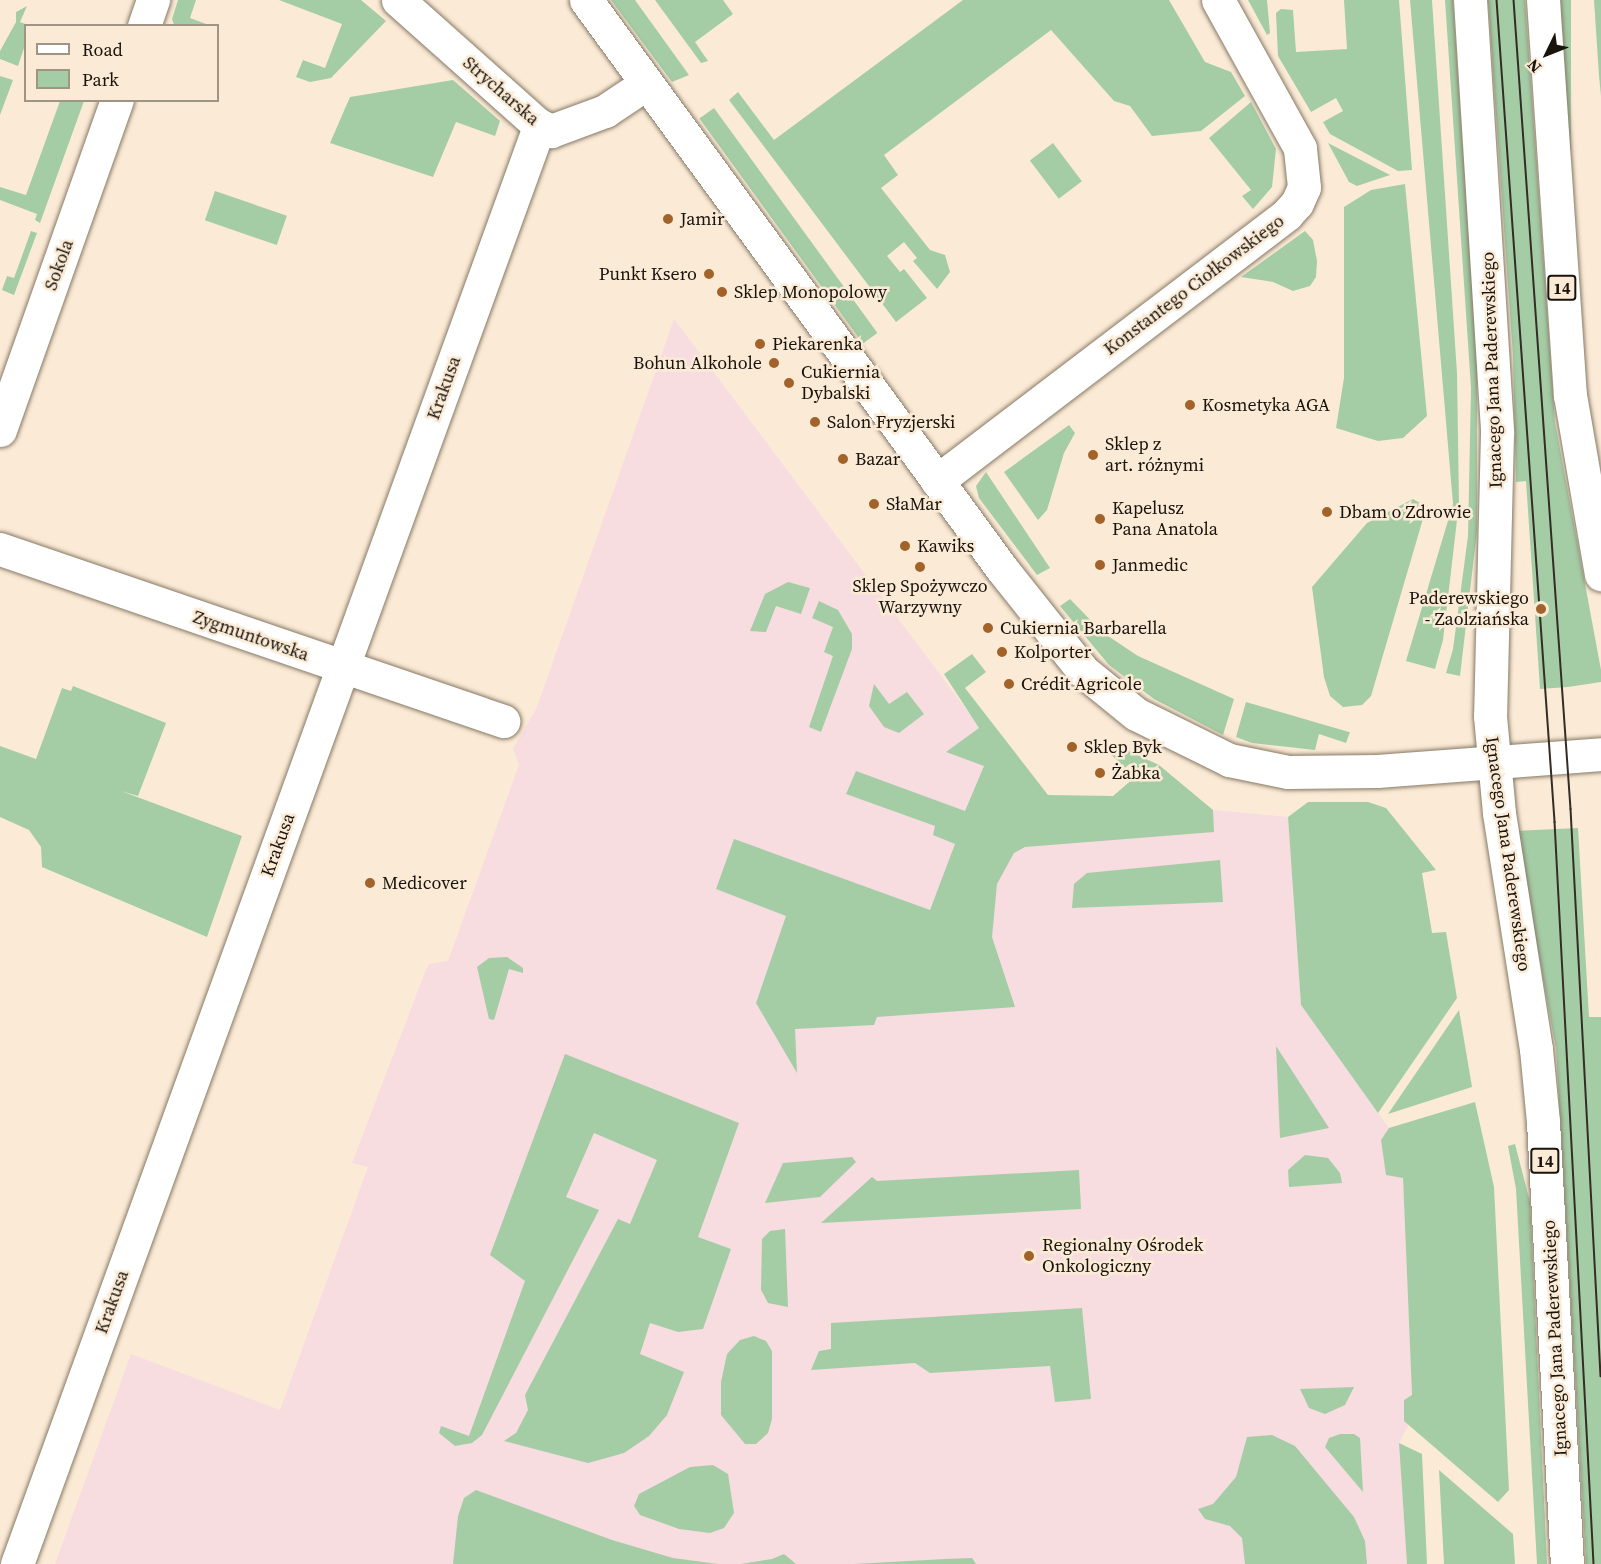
<!DOCTYPE html>
<html>
<head>
<meta charset="utf-8">
<style>
	body { margin:0 }
	#map { position:relative; width:1601px; height:1564px; overflow:hidden; background:#fbebd6; font-family:"Source Serif 4",serif }
	div>[style] { position:absolute }
	[style*='--x'] { left:calc(var(--x)*1px); top:calc(var(--y)*1px); width:calc(var(--w)*1px); rotate:calc(var(--a)*1deg) }
	.medical>* { inset:0; background:#f7dce0 }
	.green>* { inset:0; background:#a4cda6; transform-origin:0 0 }
	.roads { filter:drop-shadow(0 0 2px #877966) drop-shadow(0 0 2px #877966) }
	.minor>* { height:33px; margin:-16.5px; padding:0 16.5px; transform-origin:16.5px; border-radius:16.5px; background:#fff }
	.primary>* { height:33px; margin:-16.5px; padding:0 16.5px; transform-origin:16.5px; border-radius:16.5px; background:#fff }
	.tram>* { height:1.5px; margin:-0.75px; padding:0 0.75px; transform-origin:0.75px; border-radius:0.75px; background:#332d23 }
	.dots>* { width:16px; height:16px; translate:-50% -50%; box-sizing:border-box; border:3px solid #fbebd6; border-radius:50% }
	span { translate:-50% -50%; white-space:nowrap; text-align:center; line-height:1.15; -webkit-text-stroke:5px #fbebd6; paint-order:stroke }
	.shield-label span { padding:2px 4px; background:#fbebd6; border:2px solid; border-radius:4px; -webkit-text-stroke-width:0 }
	.shield-label { font-size:16px; color:#18130b; font-weight:700 }
	.street-label { font-size:18px; color:#18130b }
	.poi-label { font-size:18px; color:#18130b }
	.left { translate:0 -50%; text-align:left }
	.right { translate:-100% -50%; text-align:right }
	.legend { position:absolute; left:24px; top:24px; width:195px; height:78px; box-sizing:border-box; background:#fbebd6; border:2px solid #a09585; margin:0; padding:8px 10px; list-style:none; font-size:18px; color:#18130b }
	.legend li { display:flex; align-items:center; gap:12px; height:30px }
	.legend b { width:30px; border:2px solid #a09585 }
	.north { position:absolute; left:1517px; top:24px; width:60px; height:60px; -webkit-text-stroke:4px #fbebd6; paint-order:stroke; rotate:227deg; font-size:16px; font-weight:700; line-height:24px; text-align:center; color:#18130b }
	.north::after { content:''; display:block; margin:auto; width:21px; height:27px; background:#18130b; clip-path:polygon(50% 0,100% 100%,50% 72%,0 100%) }
</style>
</head>
<body>
<div id="map">
	<div class="medical">
		<i style="clip-path:polygon(674px 319px,1049px 820px,1213px 810px,1288px 817px,1301px 1005px,1389px 1128px,1381px 1140px,1403px 1178px,1412px 1396px,1404px 1400px,1408px 1426px,1399px 1443px,1407px 1564px,55px 1564px,131px 1354px,280px 1410px,368px 1167px,352px 1163px,425px 972px,429px 964px,448px 961px,519px 765px,513px 749px,537px 707px)"></i>
	</div>
	<div class="green">
		<i style="clip-path:polygon(178px 0,196px 0,190px 18px,209px 25px,174px 25px,172px 19px)"></i>
		<i style="clip-path:polygon(279px 0,361px 0,386px 21px,331px 78px,310px 82px,296px 77px,303px 60px,325px 68px,342px 24px)"></i>
		<i style="clip-path:polygon(611px 0,635px 0,689px 75px,672px 82px)"></i>
		<i style="clip-path:polygon(655px 0,723px 0,733px 14px,695px 42px,708px 61px,701px 63px)"></i>
		<i style="clip-path:polygon(963px 0,1169px 0,1205px 62px,1231px 72px,1245px 96px,1201px 131px,1152px 136px,1130px 106px,1114px 101px,1051px 30px,884px 155px,898px 175px,881px 188px,930px 250px,945px 255px,950px 272px,937px 289px,913px 261px,917px 258px,904px 242px,887px 256px,900px 272px,904px 269px,927px 298px,896px 322px,729px 100px,738px 92px,774px 140px)"></i>
		<i style="clip-path:polygon(1248px 0,1267px 0,1270px 33px,1267px 35px)"></i>
		<i style="clip-path:polygon(1344px 0,1399px 0,1412px 170px,1398px 171px,1330px 134px,1323px 122px,1343px 111px,1336px 98px,1311px 112px,1278px 56px,1276px 13px,1281px 9px,1293px 10px,1296px 52px,1347px 49px)"></i>
		<i style="clip-path:polygon(1410px 0,1432px 0,1457px 373px,1459px 503px,1443px 640px,1435px 669px,1406px 661px,1453px 504px)"></i>
		<i style="clip-path:polygon(1445px 0,1453px 0,1477px 360px,1477px 531px,1460px 676px,1446px 673px,1453px 649px,1468px 536px,1471px 388px)"></i>
		<i style="clip-path:polygon(1488px 0,1525px 0,1555px 422px,1601px 670px,1601px 682px,1568px 687px,1540px 689px,1526px 481px,1516px 482px,1513px 356px)"></i>
		<i style="left:1561px;top:0;width:10px;height:361px"></i>
		<i style="clip-path:polygon(1594px 0,1601px 0,1601px 96px,1599px 76px)"></i>
		<i style="clip-path:polygon(27px 6px,20px 22px,28px 25px,25px 45px,18px 66px,0 59px,0 51px,16px 22px,16px 12px)"></i>
		<i style="clip-path:polygon(0 76px,13px 80px,0 115px)"></i>
		<i style="clip-path:polygon(453px 80px,500px 121px,495px 136px,456px 122px,433px 177px,330px 143px,350px 97px)"></i>
		<i style="clip-path:polygon(60px 101px,84px 101px,40px 223px,35px 220px,37px 214px,0 200px,0 187px,26px 195px)"></i>
		<i style="clip-path:polygon(1251px 102px,1276px 149px,1272px 187px,1253px 209px,1242px 196px,1251px 190px,1209px 138px)"></i>
		<i style="left:714px;top:108px;width:278px;height:18px;rotate:54deg"></i>
		<i style="left:1053px;top:143px;width:48px;height:29px;rotate:53deg"></i>
		<i style="clip-path:polygon(1328px 143px,1390px 175px,1357px 186px,1349px 182px)"></i>
		<i style="clip-path:polygon(1405px 184px,1427px 416px,1403px 438px,1378px 441px,1336px 428px,1344px 378px,1344px 207px,1371px 190px)"></i>
		<i style="left:215px;top:191px;width:76px;height:31px;rotate:19deg"></i>
		<i style="clip-path:polygon(31px 231px,37px 233px,14px 295px,2px 290px,7px 276px,14px 278px)"></i>
		<i style="clip-path:polygon(1305px 231px,1313px 240px,1317px 261px,1316px 277px,1310px 286px,1293px 291px,1273px 282px,1241px 277px)"></i>
		<i style="clip-path:polygon(1069px 425px,1075px 433px,1064px 453px,1047px 510px,1038px 520px,1004px 472px)"></i>
		<i style="clip-path:polygon(986px 472px,1050px 568px,1037px 575px,979px 498px,976px 486px)"></i>
		<i style="clip-path:polygon(1413px 499px,1422px 504px,1425px 512px,1371px 696px,1362px 705px,1343px 707px,1330px 696px,1324px 677px,1312px 587px,1367px 523px)"></i>
		<i style="clip-path:polygon(788px 582px,810px 588px,801px 614px,776px 606px,766px 632px,750px 631px,765px 594px)"></i>
		<i style="clip-path:polygon(1070px 599px,1102px 632px,1138px 656px,1234px 699px,1223px 735px,1154px 699px,1109px 665px,1060px 606px)"></i>
		<i style="clip-path:polygon(819px 601px,838px 610px,852px 634px,852px 649px,821px 732px,809px 727px,833px 656px,824px 652px,833px 627px,812px 618px)"></i>
		<i style="clip-path:polygon(972px 654px,986px 672px,965px 688px,1048px 795px,1113px 796px,1135px 777px,1105px 749px,1114px 744px,1159px 765px,1213px 810px,1214px 832px,1025px 847px,1014px 853px,997px 884px,992px 937px,1015px 1007px,877px 1017px,874px 1025px,795px 1029px,797px 1073px,756px 1003px,786px 916px,716px 889px,734px 839px,930px 910px,955px 844px,933px 835px,935px 826px,846px 794px,856px 771px,965px 811px,984px 766px,946px 752px,979px 728px,944px 674px)"></i>
		<i style="clip-path:polygon(874px 684px,889px 704px,907px 692px,924px 714px,899px 733px,884px 727px,869px 706px)"></i>
		<i style="clip-path:polygon(73px 686px,166px 723px,138px 796px,121px 791px,242px 836px,207px 937px,42px 867px,41px 847px,29px 830px,0 817px,0 746px,36px 759px,62px 688px,71px 691px)"></i>
		<i style="clip-path:polygon(1246px 702px,1349px 732px,1350px 732px,1346px 743px,1319px 734px,1315px 750px,1252px 743px,1236px 737px)"></i>
		<i style="clip-path:polygon(1308px 802px,1368px 802px,1386px 808px,1436px 870px,1422px 873px,1432px 933px,1446px 932px,1457px 998px,1378px 1113px,1301px 1005px,1288px 817px)"></i>
		<i style="clip-path:polygon(1578px 828px,1589px 1017px,1601px 1017px,1601px 1564px,1586px 1564px,1556px 1049px,1516px 831px)"></i>
		<i style="clip-path:polygon(1220px 860px,1223px 902px,1072px 908px,1074px 884px,1087px 873px)"></i>
		<i style="clip-path:polygon(507px 957px,523px 968px,523px 973px,509px 969px,494px 1020px,489px 1019px,477px 967px,489px 958px)"></i>
		<i style="clip-path:polygon(1459px 1010px,1472px 1087px,1388px 1114px)"></i>
		<i style="clip-path:polygon(1276px 1046px,1329px 1128px,1280px 1138px)"></i>
		<i style="clip-path:polygon(565px 1054px,739px 1123px,698px 1237px,731px 1249px,703px 1329px,678px 1332px,650px 1323px,640px 1354px,684px 1372px,667px 1415px,649px 1436px,624px 1453px,588px 1463px,504px 1441px,516px 1433px,528px 1410px,525px 1395px,618px 1219px,630px 1224px,657px 1160px,594px 1133px,566px 1197px,599px 1210px,482px 1435px,472px 1443px,455px 1446px,439px 1433px,441px 1426px,469px 1436px,525px 1281px,490px 1255px)"></i>
		<i style="clip-path:polygon(1475px 1102px,1494px 1187px,1509px 1490px,1498px 1502px,1404px 1421px,1404px 1400px,1412px 1395px,1403px 1178px,1386px 1175px,1381px 1140px,1389px 1128px)"></i>
		<i style="clip-path:polygon(1515px 1144px,1530px 1202px,1547px 1564px,1537px 1564px,1516px 1189px,1508px 1146px)"></i>
		<i style="clip-path:polygon(1305px 1155px,1328px 1158px,1340px 1173px,1342px 1183px,1289px 1187px,1288px 1170px)"></i>
		<i style="clip-path:polygon(852px 1157px,856px 1162px,820px 1197px,765px 1203px,783px 1163px)"></i>
		<i style="clip-path:polygon(1079px 1170px,1081px 1209px,821px 1223px,872px 1177px,877px 1181px)"></i>
		<i style="clip-path:polygon(785px 1229px,788px 1307px,768px 1303px,761px 1290px,762px 1239px,770px 1231px)"></i>
		<i style="clip-path:polygon(1082px 1308px,1091px 1399px,1055px 1402px,1050px 1366px,930px 1373px,915px 1363px,811px 1370px,819px 1351px,831px 1349px,831px 1323px)"></i>
		<i style="clip-path:polygon(754px 1336px,766px 1341px,772px 1351px,772px 1419px,768px 1433px,756px 1444px,745px 1444px,721px 1415px,721px 1382px,727px 1354px,740px 1340px)"></i>
		<i style="clip-path:polygon(1354px 1387px,1345px 1405px,1325px 1414px,1309px 1408px,1300px 1389px)"></i>
		<i style="clip-path:polygon(1340px 1434px,1354px 1434px,1360px 1438px,1363px 1492px,1325px 1447px,1329px 1438px)"></i>
		<i style="clip-path:polygon(1272px 1435px,1295px 1446px,1354px 1517px,1365px 1541px,1367px 1564px,1245px 1564px,1242px 1538px,1230px 1526px,1205px 1519px,1198px 1509px,1213px 1504px,1236px 1477px,1247px 1437px)"></i>
		<i style="clip-path:polygon(1399px 1443px,1422px 1454px,1427px 1564px,1407px 1564px)"></i>
		<i style="clip-path:polygon(713px 1465px,728px 1474px,734px 1513px,724px 1528px,710px 1533px,679px 1529px,640px 1515px,634px 1506px,639px 1494px,690px 1467px)"></i>
		<i style="clip-path:polygon(1439px 1470px,1513px 1534px,1515px 1564px,1444px 1564px)"></i>
		<i style="clip-path:polygon(476px 1490px,612px 1540px,673px 1558px,718px 1564px,453px 1564px,458px 1516px,464px 1498px)"></i>
		<i style="clip-path:polygon(784px 1554px,796px 1564px,741px 1564px,772px 1559px)"></i>
		<i style="clip-path:polygon(972px 1558px,976px 1564px,854px 1564px,945px 1559px)"></i>
	</div>
	<div class="roads">
		<div class="minor">
			<i style="--x:398;--y:0;--w:186;--a:41.7"></i>
			<i style="--x:537;--y:124;--w:16;--a:27"></i>
			<i style="--x:551;--y:131;--w:58;--a:-20.3"></i>
			<i style="--x:605;--y:111;--w:50;--a:-33.7"></i>
			<i style="--x:586;--y:0;--w:705;--a:53.83"></i>
			<i style="--x:1002;--y:569;--w:130;--a:51.5"></i>
			<i style="--x:1083;--y:671;--w:68;--a:39.1"></i>
			<i style="--x:1136;--y:714;--w:104;--a:26.3"></i>
			<i style="--x:1229;--y:760;--w:60;--a:11.5"></i>
			<i style="--x:1288;--y:772;--w:89;--a:-0.6"></i>
			<i style="--x:1377;--y:771;--w:225;--a:-4.3"></i>
			<i style="--x:144;--y:26;--w:28;--a:-71"></i>
			<i style="--x:0;--y:430;--w:350;--a:-70.5"></i>
			<i style="--x:937;--y:481;--w:440;--a:-37.3"></i>
			<i style="--x:1287;--y:214;--w:15;--a:-48"></i>
			<i style="--x:1297;--y:203;--w:17;--a:-66"></i>
			<i style="--x:1304;--y:187;--w:39;--a:-96"></i>
			<i style="--x:1300;--y:148;--w:169;--a:-119"></i>
			<i style="--x:0;--y:549;--w:532;--a:18.88"></i>
			<i style="--x:17;--y:1564;--w:1529;--a:-70.04"></i>
		</div>
		<div class="primary">
			<i style="--x:1470;--y:0;--w:434;--a:86.4"></i>
			<i style="--x:1497;--y:433;--w:283;--a:91.4"></i>
			<i style="--x:1490;--y:716;--w:97;--a:84.7"></i>
			<i style="--x:1499;--y:813;--w:239;--a:81.1"></i>
			<i style="--x:1536;--y:1049;--w:73;--a:84.5"></i>
			<i style="--x:1543;--y:1122;--w:443;--a:86.9"></i>
			<i style="--x:1543;--y:0;--w:396;--a:86.1"></i>
			<i style="--x:1570;--y:395;--w:182;--a:80.2"></i>
		</div>
	</div>
	<div class="tram">
		<i style="--x:1497;--y:0;--w:824;--a:85.96"></i>
		<i style="--x:1555;--y:822;--w:743;--a:86.99"></i>
		<i style="--x:1514;--y:0;--w:811;--a:85.97"></i>
		<i style="--x:1571;--y:809;--w:568;--a:86.97"></i>
	</div>
	<div class="dots">
		<i style="left:668px;top:219px;background:#a2632a"></i>
		<i style="left:709px;top:274px;background:#a2632a"></i>
		<i style="left:722px;top:292px;background:#a2632a"></i>
		<i style="left:760px;top:344px;background:#a2632a"></i>
		<i style="left:774px;top:363px;background:#a2632a"></i>
		<i style="left:789px;top:383px;background:#a2632a"></i>
		<i style="left:1190px;top:405px;background:#a2632a"></i>
		<i style="left:815px;top:422px;background:#a2632a"></i>
		<i style="left:1093px;top:455px;background:#a2632a"></i>
		<i style="left:843px;top:459px;background:#a2632a"></i>
		<i style="left:874px;top:504px;background:#a2632a"></i>
		<i style="left:1327px;top:512px;background:#a2632a"></i>
		<i style="left:1100px;top:519px;background:#a2632a"></i>
		<i style="left:905px;top:546px;background:#a2632a"></i>
		<i style="left:1100px;top:565px;background:#a2632a"></i>
		<i style="left:920px;top:567px;background:#a2632a"></i>
		<i style="left:1541px;top:609px;background:#a2632a"></i>
		<i style="left:988px;top:628px;background:#a2632a"></i>
		<i style="left:1002px;top:652px;background:#a2632a"></i>
		<i style="left:1009px;top:684px;background:#a2632a"></i>
		<i style="left:1072px;top:747px;background:#a2632a"></i>
		<i style="left:1100px;top:773px;background:#a2632a"></i>
		<i style="left:370px;top:883px;background:#a2632a"></i>
		<i style="left:1029px;top:1256px;background:#a2632a"></i>
	</div>
	<div class="shield-label">
		<span style="left:1562px;top:288px">14</span>
		<span style="left:1545px;top:1161px">14</span>
	</div>
	<div class="street-label">
		<span style="left:501px;top:91px;rotate:41deg">Strycharska</span>
		<span style="left:59px;top:265px;rotate:-70deg">Sokola</span>
		<span style="left:1194px;top:285px;rotate:-37deg">Konstantego Ciołkowskiego</span>
		<span style="left:1492px;top:370px;rotate:-92deg">Ignacego Jana Paderewskiego</span>
		<span style="left:444px;top:388px;rotate:-70deg">Krakusa</span>
		<span style="left:251px;top:636px;rotate:19deg">Zygmuntowska</span>
		<span style="left:278px;top:845px;rotate:-70deg">Krakusa</span>
		<span style="left:1508px;top:854px;rotate:82deg">Ignacego Jana Paderewskiego</span>
		<span style="left:112px;top:1302px;rotate:-70deg">Krakusa</span>
		<span style="left:1555px;top:1338px;rotate:-93deg">Ignacego Jana Paderewskiego</span>
	</div>
	<div class="poi-label">
		<span class="left" style="left:680px;top:219px">Jamir</span>
		<span class="right" style="left:697px;top:274px">Punkt Ksero</span>
		<span class="left" style="left:734px;top:292px">Sklep Monopolowy</span>
		<span class="left" style="left:772px;top:344px">Piekarenka</span>
		<span class="right" style="left:762px;top:363px">Bohun Alkohole</span>
		<span class="left" style="left:801px;top:383px">Cukiernia<br>Dybalski</span>
		<span class="left" style="left:1202px;top:405px">Kosmetyka AGA</span>
		<span class="left" style="left:827px;top:422px">Salon Fryzjerski</span>
		<span class="left" style="left:1105px;top:455px">Sklep z<br>art. różnymi</span>
		<span class="left" style="left:855px;top:459px">Bazar</span>
		<span class="left" style="left:886px;top:504px">SłaMar</span>
		<span class="left" style="left:1112px;top:519px">Kapelusz<br>Pana Anatola</span>
		<span class="left" style="left:1339px;top:512px">Dbam o Zdrowie</span>
		<span class="left" style="left:917px;top:546px">Kawiks</span>
		<span class="left" style="left:1112px;top:565px">Janmedic</span>
		<span style="left:920px;top:597px">Sklep Spożywczo<br>Warzywny</span>
		<span class="right" style="left:1529px;top:609px">Paderewskiego<br>- Zaolziańska</span>
		<span class="left" style="left:1000px;top:628px">Cukiernia Barbarella</span>
		<span class="left" style="left:1014px;top:652px">Kolporter</span>
		<span class="left" style="left:1021px;top:684px">Crédit Agricole</span>
		<span class="left" style="left:1084px;top:747px">Sklep Byk</span>
		<span class="left" style="left:1112px;top:773px">Żabka</span>
		<span class="left" style="left:382px;top:883px">Medicover</span>
		<span class="left" style="left:1042px;top:1256px">Regionalny Ośrodek<br>Onkologiczny</span>
	</div>
	<ul class="legend">
	<li><b style="height:8px;background:#fff"></b>Road</li>
	<li><b style="height:16px;background:#a4cda6"></b>Park</li>
	</ul>
	<div class="north">N</div>
</div>
</body>
</html>
